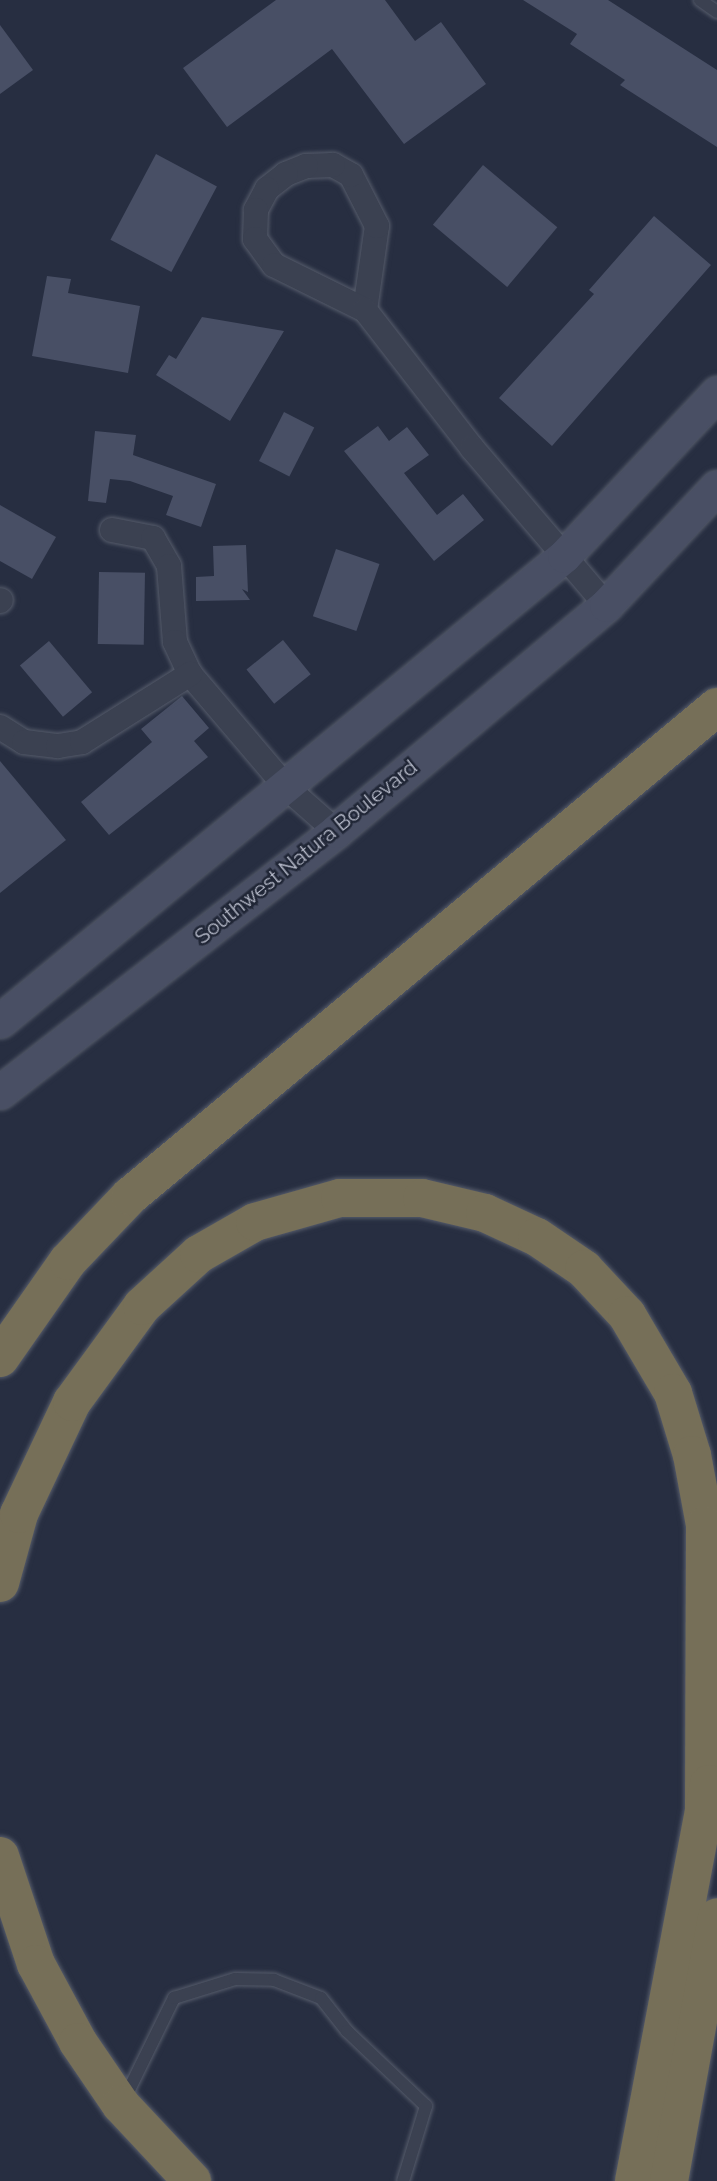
<!DOCTYPE html>
<html>
<head>
<meta charset="utf-8">
<style>
	body { margin:0 }
	#map { position:relative; width:717px; height:2181px; overflow:hidden; background:#272e41; font-family:Raleway,sans-serif }
	div>[style] { position:absolute }
	[style*='--x'] { left:calc(var(--x)*1px); top:calc(var(--y)*1px); width:calc(var(--w)*1px); rotate:calc(var(--a)*1deg) }
	.building>* { inset:0; background:#484f65; transform-origin:0 0 }
	.roads { filter:drop-shadow(0 0 2px #565c6b) drop-shadow(0 0 2px #565c6b) }
	.lane>* { height:12px; margin:-6px; padding:0 6px; transform-origin:6px; border-radius:6px; background:#3b4151 }
	.street>* { height:24px; margin:-12px; padding:0 12px; transform-origin:12px; border-radius:12px; background:#3b4151 }
	.secondary>* { height:33px; margin:-16.5px; padding:0 16.5px; transform-origin:16.5px; border-radius:16.5px; background:#494f64 }
	.highway>* { height:38px; margin:-19px; padding:0 19px; transform-origin:19px; border-radius:19px; background:#766f58 }
	span { translate:-50% -50%; white-space:nowrap; text-align:center; line-height:1.15; -webkit-text-stroke:5px #202636; paint-order:stroke }
	.street-label { font-size:21px; color:#b8bccb }
</style>
</head>
<body>
<div id="map">
	<div class="building">
		<i style="clip-path:polygon(276px 0,385px 0,415px 41px,441px 22px,486px 84px,404px 144px,332px 49px,227px 127px,183px 68px)"></i>
		<i style="clip-path:polygon(523px 0,608px 0,717px 70px,717px 147px,620px 85px,625px 80px,570px 44px,577px 34px)"></i>
		<i style="clip-path:polygon(0 25px,33px 70px,0 94px)"></i>
		<i style="left:156px;top:154px;width:69px;height:97px;rotate:28deg"></i>
		<i style="left:483px;top:165px;width:97px;height:78px;rotate:40deg"></i>
		<i style="clip-path:polygon(654px 216px,711px 265px,552px 446px,499px 398px,594px 294px,589px 290px)"></i>
		<i style="clip-path:polygon(47px 276px,71px 279px,68px 293px,140px 306px,128px 373px,32px 356px)"></i>
		<i style="clip-path:polygon(202px 317px,284px 331px,230px 421px,156px 375px,169px 355px,176px 359px)"></i>
		<i style="left:284px;top:412px;width:34px;height:55px;rotate:27deg"></i>
		<i style="clip-path:polygon(378px 426px,389px 441px,407px 427px,429px 455px,404px 473px,437px 515px,463px 494px,484px 520px,434px 561px,344px 451px)"></i>
		<i style="clip-path:polygon(95px 431px,136px 435px,133px 455px,216px 484px,201px 527px,166px 515px,173px 496px,130px 481px,110px 479px,106px 503px,88px 501px)"></i>
		<i style="clip-path:polygon(0 505px,56px 537px,32px 579px,0 561px)"></i>
		<i style="clip-path:polygon(246px 545px,248px 592px,242px 589px,250px 600px,196px 601px,196px 577px,214px 576px,213px 546px)"></i>
		<i style="left:336px;top:549px;width:46px;height:71px;rotate:19deg"></i>
		<i style="left:99px;top:572px;width:46px;height:72px;rotate:1deg"></i>
		<i style="left:283px;top:640px;width:44px;height:47px;rotate:51deg"></i>
		<i style="left:49px;top:641px;width:67px;height:38px;rotate:50deg"></i>
		<i style="clip-path:polygon(182px 696px,209px 728px,194px 741px,208px 757px,109px 835px,81px 802px,152px 742px,141px 729px)"></i>
		<i style="clip-path:polygon(0 761px,66px 840px,0 893px)"></i>
	</div>
	<div class="roads">
		<div class="lane">
			<i style="--x:700;--y:0;--w:21;--a:35"></i>
			<i style="--x:124;--y:2100;--w:114;--a:-63.9"></i>
			<i style="--x:174;--y:1998;--w:64;--a:-17.3"></i>
			<i style="--x:235;--y:1979;--w:39;--a:1"></i>
			<i style="--x:274;--y:1980;--w:50;--a:21"></i>
			<i style="--x:321;--y:1998;--w:42;--a:51.8"></i>
			<i style="--x:347;--y:2031;--w:109;--a:43.5"></i>
			<i style="--x:426;--y:2106;--w:78;--a:107"></i>
		</div>
		<div class="street">
			<i style="--x:365;--y:310;--w:85;--a:-81.9"></i>
			<i style="--x:377;--y:226;--w:57;--a:-117"></i>
			<i style="--x:351;--y:175;--w:21;--a:-151"></i>
			<i style="--x:333;--y:165;--w:27;--a:178"></i>
			<i style="--x:306;--y:166;--w:22;--a:158"></i>
			<i style="--x:286;--y:174;--w:24;--a:142"></i>
			<i style="--x:267;--y:189;--w:24;--a:118"></i>
			<i style="--x:256;--y:210;--w:29;--a:92"></i>
			<i style="--x:255;--y:239;--w:32;--a:54"></i>
			<i style="--x:274;--y:265;--w:102;--a:26.3"></i>
			<i style="--x:365;--y:310;--w:175;--a:52.2"></i>
			<i style="--x:472;--y:448;--w:206;--a:49.5"></i>
			<i style="--x:112;--y:530;--w:42;--a:11"></i>
			<i style="--x:153;--y:538;--w:32;--a:60"></i>
			<i style="--x:169;--y:566;--w:76;--a:85.5"></i>
			<i style="--x:175;--y:642;--w:35;--a:65"></i>
			<i style="--x:190;--y:674;--w:150;--a:49.6"></i>
			<i style="--x:287;--y:788;--w:65;--a:41.3"></i>
			<i style="--x:0;--y:601;--w:1;--a:-45"></i>
			<i style="--x:0;--y:727;--w:28;--a:32"></i>
			<i style="--x:24;--y:742;--w:34;--a:7"></i>
			<i style="--x:58;--y:746;--w:24;--a:-9"></i>
			<i style="--x:82;--y:742;--w:128;--a:-32.2"></i>
		</div>
		<div class="secondary">
			<i style="--x:0;--y:1021;--w:731;--a:-39.5"></i>
			<i style="--x:564;--y:556;--w:224;--a:-46.8"></i>
			<i style="--x:0;--y:1092;--w:425;--a:-37.8"></i>
			<i style="--x:336;--y:831;--w:352;--a:-39.9"></i>
			<i style="--x:606;--y:605;--w:162;--a:-46.8"></i>
		</div>
		<div class="highway">
			<i style="--x:0;--y:1358;--w:118;--a:-55"></i>
			<i style="--x:68;--y:1261;--w:90;--a:-46.4"></i>
			<i style="--x:130;--y:1196;--w:764;--a:-39.8"></i>
			<i style="--x:0;--y:1583;--w:72;--a:-74.6"></i>
			<i style="--x:19;--y:1514;--w:124;--a:-64.7"></i>
			<i style="--x:72;--y:1402;--w:119;--a:-53.9"></i>
			<i style="--x:142;--y:1306;--w:77;--a:-42.4"></i>
			<i style="--x:199;--y:1254;--w:64;--a:-29.7"></i>
			<i style="--x:255;--y:1222;--w:88;--a:-15.8"></i>
			<i style="--x:340;--y:1198;--w:82;--a:0"></i>
			<i style="--x:422;--y:1198;--w:65;--a:13.4"></i>
			<i style="--x:485;--y:1213;--w:57;--a:24.8"></i>
			<i style="--x:537;--y:1237;--w:57;--a:34.2"></i>
			<i style="--x:584;--y:1269;--w:63;--a:46.9"></i>
			<i style="--x:627;--y:1315;--w:91;--a:59.5"></i>
			<i style="--x:673;--y:1393;--w:65;--a:73"></i>
			<i style="--x:692;--y:1455;--w:71;--a:79.5"></i>
			<i style="--x:705;--y:1525;--w:285;--a:90.2"></i>
			<i style="--x:0;--y:1856;--w:114;--a:71.6"></i>
			<i style="--x:36;--y:1964;--w:89;--a:61.7"></i>
			<i style="--x:78;--y:2042;--w:76;--a:55.7"></i>
			<i style="--x:121;--y:2105;--w:104;--a:46.9"></i>
			<i style="--x:634;--y:2181;--w:404;--a:-79.3"></i>
			<i style="--x:669;--y:2181;--w:268;--a:-79.7"></i>
		</div>
	</div>
	<div class="street-label">
		<span style="left:306px;top:852px;rotate:-39deg">Southwest Natura Boulevard</span>
	</div>
</div>
</body>
</html>
